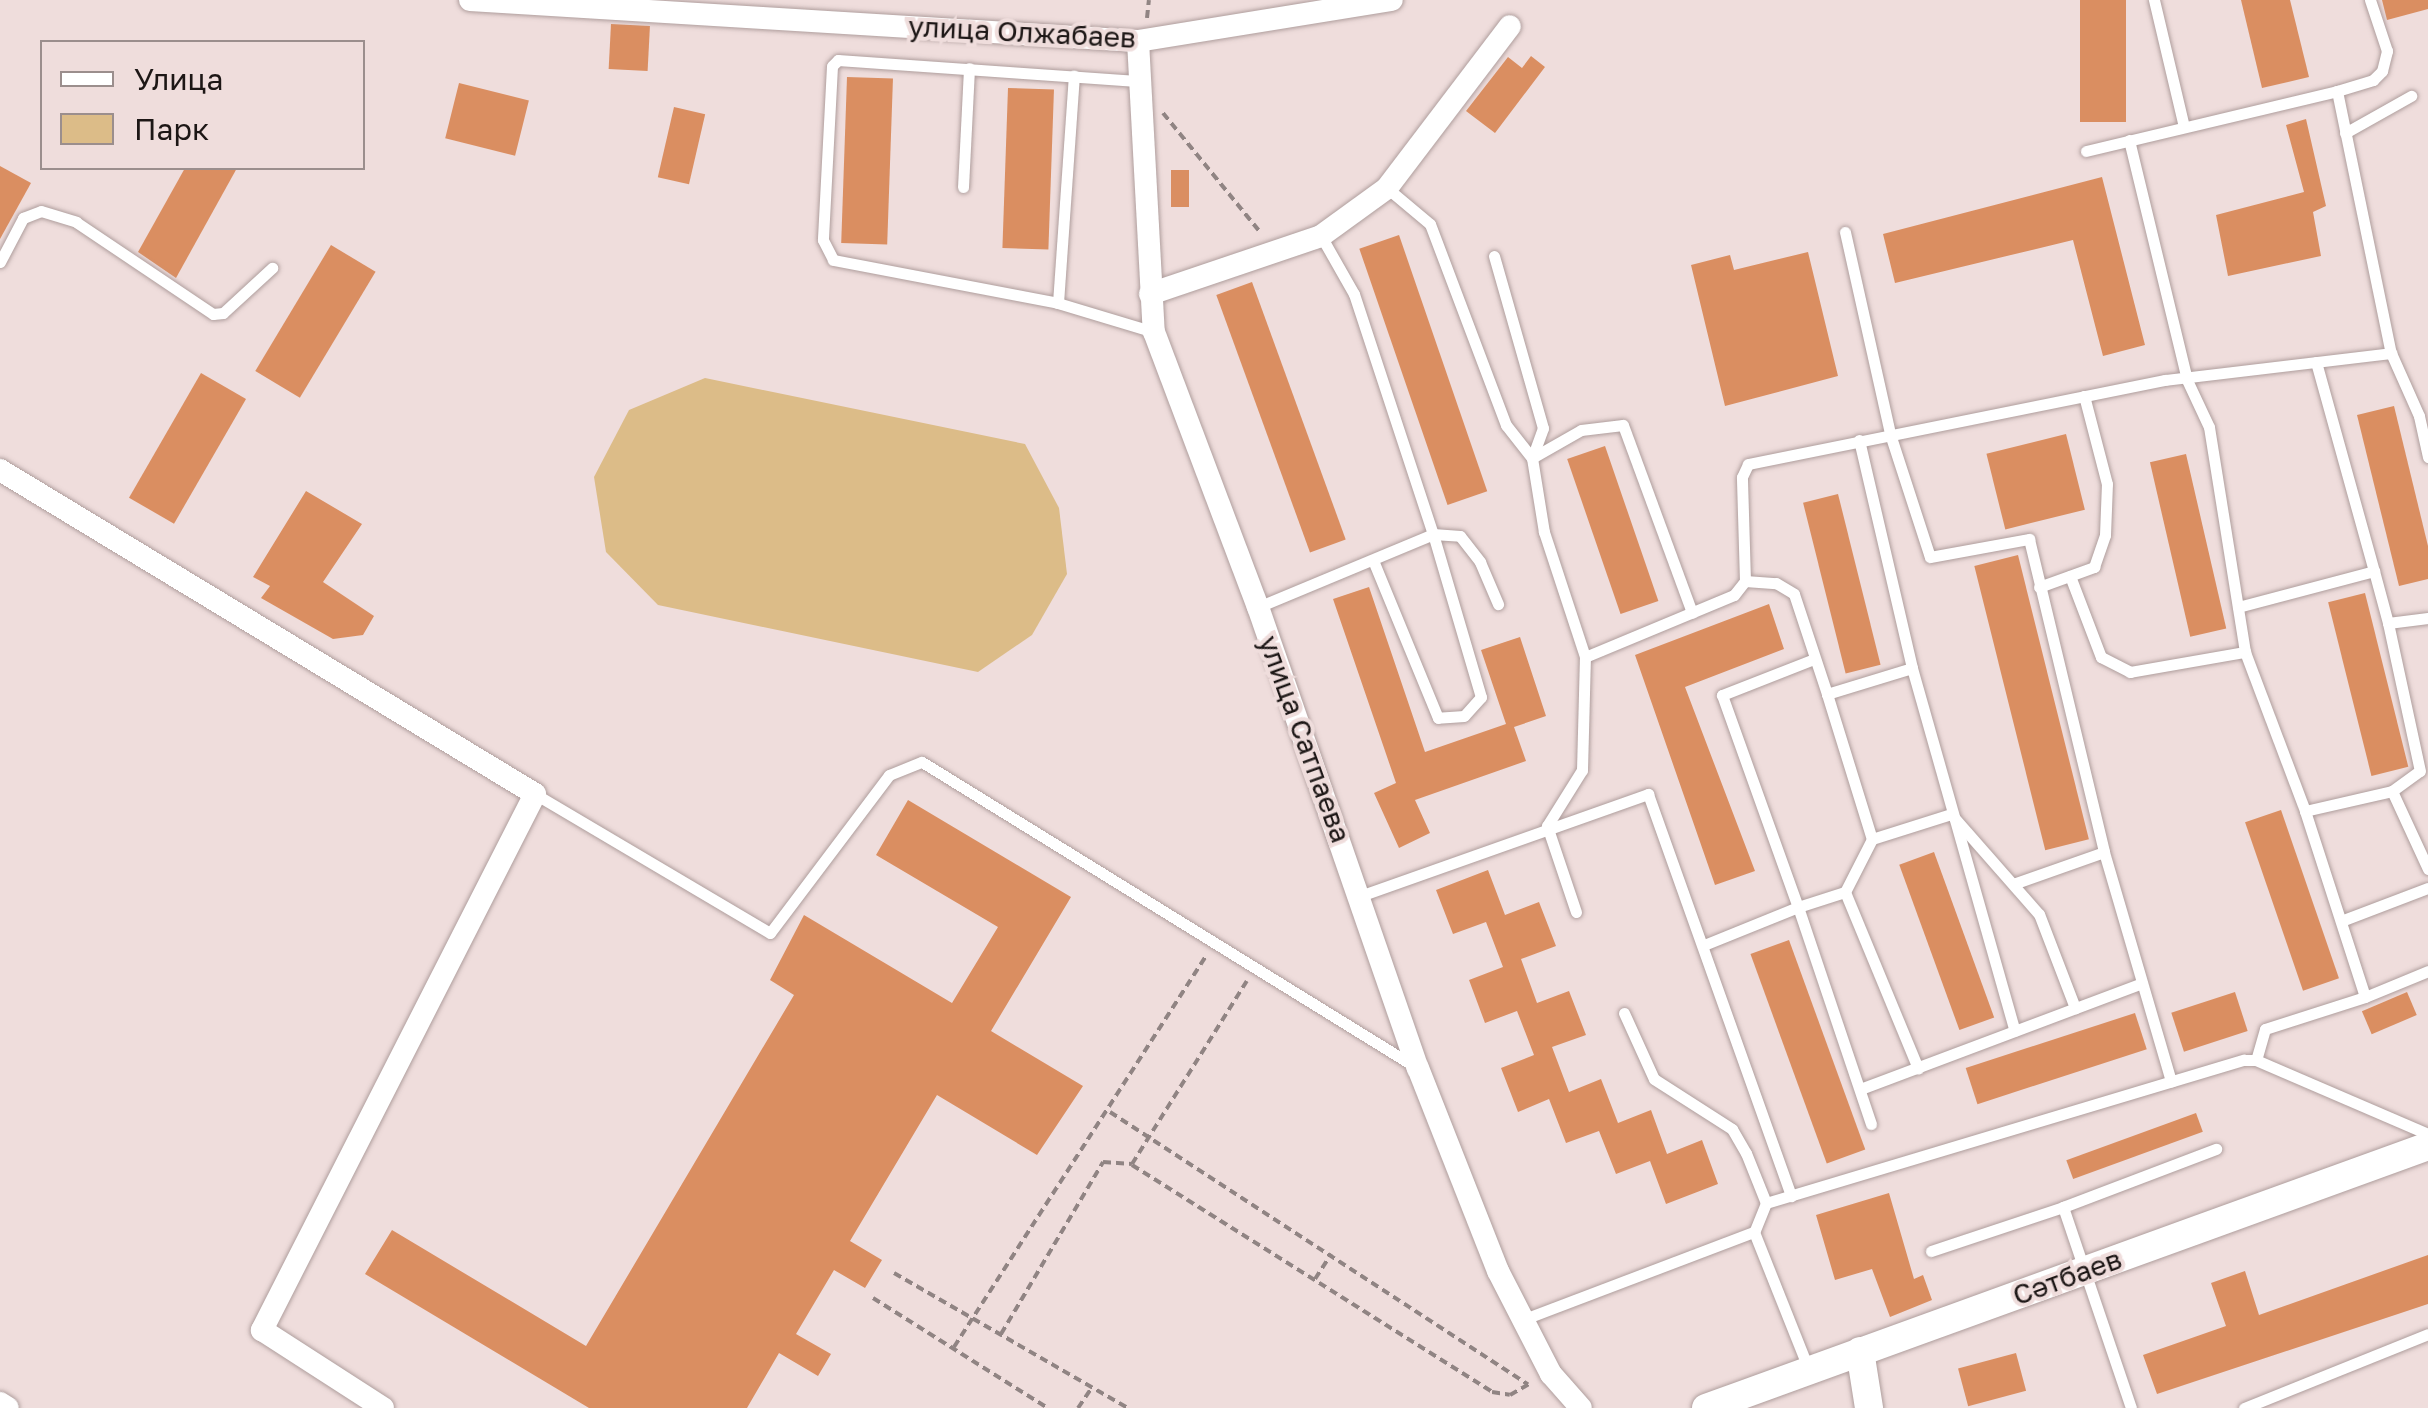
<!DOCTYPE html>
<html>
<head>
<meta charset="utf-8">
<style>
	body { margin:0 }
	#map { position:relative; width:2428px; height:1408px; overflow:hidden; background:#efdddc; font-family:"Golos Text",sans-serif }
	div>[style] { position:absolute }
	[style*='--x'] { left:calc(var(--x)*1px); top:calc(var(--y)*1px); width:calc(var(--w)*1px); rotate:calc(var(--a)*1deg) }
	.green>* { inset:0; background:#dcbc88 }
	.building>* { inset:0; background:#da8e61; transform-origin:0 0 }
	.path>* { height:4px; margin-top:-2px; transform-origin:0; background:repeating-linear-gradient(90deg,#908483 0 8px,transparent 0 13px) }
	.roads { filter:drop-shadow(0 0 2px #af9e9d) drop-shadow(0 0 2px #af9e9d) }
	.service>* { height:11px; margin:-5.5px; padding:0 5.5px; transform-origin:5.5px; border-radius:5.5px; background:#fff }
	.minor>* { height:22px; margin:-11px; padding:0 11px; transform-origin:11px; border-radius:11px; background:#fff }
	.tertiary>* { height:28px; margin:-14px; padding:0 14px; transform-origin:14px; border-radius:14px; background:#fff }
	span { translate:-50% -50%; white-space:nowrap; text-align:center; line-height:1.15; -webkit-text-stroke:8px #efdddc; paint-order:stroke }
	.street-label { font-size:28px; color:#1d1716 }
	.legend { position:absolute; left:40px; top:40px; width:325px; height:130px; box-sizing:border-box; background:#efdddc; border:2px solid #9b8e8d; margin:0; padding:12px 18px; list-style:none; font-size:30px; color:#1d1716 }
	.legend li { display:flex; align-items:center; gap:20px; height:50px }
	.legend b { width:50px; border:2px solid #9b8e8d }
</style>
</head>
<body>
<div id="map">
	<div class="green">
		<i style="clip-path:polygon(705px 378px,1025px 444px,1059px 508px,1067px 574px,1032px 635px,978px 672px,658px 605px,606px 552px,594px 477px,629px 410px)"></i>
	</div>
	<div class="building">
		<i style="left:2080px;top:0;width:46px;height:122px"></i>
		<i style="clip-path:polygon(2241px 0,2290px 0,2309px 77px,2262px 88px)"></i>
		<i style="clip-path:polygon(2382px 0,2428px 0,2428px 9px,2387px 20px)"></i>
		<i style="left:611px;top:24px;width:39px;height:45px;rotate:3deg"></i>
		<i style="clip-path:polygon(1531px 56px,1545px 67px,1495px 133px,1466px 111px,1508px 57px,1522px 68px)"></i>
		<i style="left:847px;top:77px;width:46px;height:166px;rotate:2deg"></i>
		<i style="left:459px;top:83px;width:72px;height:57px;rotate:14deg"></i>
		<i style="left:1008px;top:88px;width:46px;height:160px;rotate:2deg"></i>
		<i style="left:674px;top:107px;width:32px;height:72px;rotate:13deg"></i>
		<i style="clip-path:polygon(2306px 119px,2326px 206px,2313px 212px,2321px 256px,2228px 276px,2216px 215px,2304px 192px,2286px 125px)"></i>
		<i style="clip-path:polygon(0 166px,31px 183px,0 239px)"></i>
		<i style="clip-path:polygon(185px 168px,237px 168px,176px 278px,138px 252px)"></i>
		<i style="left:1171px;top:170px;width:18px;height:37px"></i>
		<i style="clip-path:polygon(2102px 177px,2145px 345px,2103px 356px,2073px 240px,1895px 283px,1883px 234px)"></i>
		<i style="left:1399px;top:235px;width:271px;height:42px;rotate:71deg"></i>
		<i style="left:331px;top:245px;width:52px;height:147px;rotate:31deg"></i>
		<i style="clip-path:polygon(1808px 252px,1838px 376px,1725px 406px,1691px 265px,1730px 255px,1734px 270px)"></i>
		<i style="left:1252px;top:282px;width:274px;height:38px;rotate:70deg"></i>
		<i style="left:201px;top:373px;width:52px;height:144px;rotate:30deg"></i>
		<i style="clip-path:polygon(2394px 406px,2428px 546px,2428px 579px,2399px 586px,2357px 415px)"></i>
		<i style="left:2066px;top:434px;width:78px;height:82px;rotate:76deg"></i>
		<i style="left:1605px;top:446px;width:164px;height:40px;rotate:71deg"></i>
		<i style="left:2186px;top:454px;width:179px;height:37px;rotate:77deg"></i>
		<i style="clip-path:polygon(306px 491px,362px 524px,323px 582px,374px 616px,363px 635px,333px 639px,261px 598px,270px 586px,253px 577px)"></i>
		<i style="left:1838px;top:494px;width:176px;height:36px;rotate:76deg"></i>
		<i style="left:2018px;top:555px;width:293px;height:45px;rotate:76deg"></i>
		<i style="clip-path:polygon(1369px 587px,1425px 752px,1506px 724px,1481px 650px,1520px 637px,1546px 716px,1514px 727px,1526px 761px,1415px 800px,1430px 833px,1399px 848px,1374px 793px,1396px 783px,1333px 599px)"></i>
		<i style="left:2365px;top:593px;width:179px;height:38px;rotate:76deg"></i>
		<i style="clip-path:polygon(1769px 604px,1784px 649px,1685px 687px,1755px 871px,1715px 885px,1635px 655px)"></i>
		<i style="clip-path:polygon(908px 800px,1071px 897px,991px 1031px,1083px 1086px,1037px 1155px,937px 1095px,850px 1241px,882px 1260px,865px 1288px,834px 1270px,796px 1334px,831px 1354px,818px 1376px,779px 1353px,747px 1408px,589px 1408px,365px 1274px,392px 1230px,586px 1346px,794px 995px,770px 980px,804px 915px,952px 1003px,998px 927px,876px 855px)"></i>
		<i style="left:2281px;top:810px;width:178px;height:38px;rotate:71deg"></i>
		<i style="left:1934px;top:852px;width:176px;height:37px;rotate:70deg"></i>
		<i style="clip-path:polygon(1488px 870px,1505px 915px,1539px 902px,1556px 946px,1521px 959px,1537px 1003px,1569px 991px,1586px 1035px,1552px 1047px,1569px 1092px,1601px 1079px,1618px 1123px,1651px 1110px,1667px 1154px,1702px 1140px,1718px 1184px,1666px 1204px,1650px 1161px,1616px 1174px,1599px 1131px,1566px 1143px,1549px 1099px,1518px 1112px,1501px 1068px,1534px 1055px,1517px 1011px,1485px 1023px,1469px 980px,1503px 967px,1486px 922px,1453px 934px,1436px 890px)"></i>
		<i style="left:1789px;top:940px;width:223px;height:41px;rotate:70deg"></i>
		<i style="left:2235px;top:992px;width:41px;height:67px;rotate:72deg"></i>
		<i style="left:2407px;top:992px;width:25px;height:49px;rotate:67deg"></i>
		<i style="left:2135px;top:1013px;width:38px;height:178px;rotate:72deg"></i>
		<i style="left:2196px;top:1113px;width:20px;height:138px;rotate:70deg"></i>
		<i style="clip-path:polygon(1889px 1193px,1914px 1279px,1923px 1275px,1932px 1300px,1890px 1317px,1872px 1269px,1835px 1280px,1816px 1215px)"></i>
		<i style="clip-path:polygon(2428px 1255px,2428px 1304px,2157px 1394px,2143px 1355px,2226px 1326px,2211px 1283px,2245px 1271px,2259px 1315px)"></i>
		<i style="left:2016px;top:1353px;width:39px;height:60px;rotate:75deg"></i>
	</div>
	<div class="path">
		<i style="--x:1147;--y:18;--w:18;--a:-84"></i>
		<i style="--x:1163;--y:113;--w:155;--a:50.8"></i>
		<i style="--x:1110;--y:1112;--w:499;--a:33.1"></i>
		<i style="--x:1132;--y:1165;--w:426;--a:32.2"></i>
		<i style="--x:1492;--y:1392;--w:18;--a:9"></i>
		<i style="--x:1510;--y:1395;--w:22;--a:-30"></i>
		<i style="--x:894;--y:1273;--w:270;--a:30"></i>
		<i style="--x:1315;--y:1279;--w:30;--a:-57"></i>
		<i style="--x:873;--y:1298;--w:207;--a:32.2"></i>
		<i style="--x:1001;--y:1334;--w:200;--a:-59.3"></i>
		<i style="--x:1103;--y:1162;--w:29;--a:4"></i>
		<i style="--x:1132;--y:1164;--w:216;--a:-57.9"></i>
		<i style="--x:954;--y:1347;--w:465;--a:-57.2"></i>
		<i style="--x:1078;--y:1408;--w:25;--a:-56"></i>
	</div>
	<div class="roads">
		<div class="service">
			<i style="--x:2154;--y:0;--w:130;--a:76.7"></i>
			<i style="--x:1137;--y:81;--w:300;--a:-176"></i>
			<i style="--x:838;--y:60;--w:8;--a:135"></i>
			<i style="--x:832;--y:66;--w:174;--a:93"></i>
			<i style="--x:823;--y:240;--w:22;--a:63"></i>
			<i style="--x:833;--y:260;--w:229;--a:10.8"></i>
			<i style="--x:1058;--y:303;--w:100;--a:16.8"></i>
			<i style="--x:2337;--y:91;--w:38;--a:-17"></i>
			<i style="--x:2373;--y:80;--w:13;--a:-45"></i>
			<i style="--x:2382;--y:71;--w:21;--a:-76"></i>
			<i style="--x:2387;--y:51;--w:54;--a:-108.4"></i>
			<i style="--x:2345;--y:133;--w:76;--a:-29.3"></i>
			<i style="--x:2129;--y:140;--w:247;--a:76.4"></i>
			<i style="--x:2187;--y:380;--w:52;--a:64.9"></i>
			<i style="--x:2209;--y:427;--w:228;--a:80.9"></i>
			<i style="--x:2245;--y:652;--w:170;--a:69.3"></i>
			<i style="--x:2305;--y:811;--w:195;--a:72.1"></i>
			<i style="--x:2365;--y:997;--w:105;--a:162.3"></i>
			<i style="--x:2265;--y:1029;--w:32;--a:106"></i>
			<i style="--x:2086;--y:151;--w:258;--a:-13.4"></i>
			<i style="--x:2337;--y:91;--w:268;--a:78.4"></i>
			<i style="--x:2391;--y:353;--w:69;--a:66"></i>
			<i style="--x:2419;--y:416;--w:42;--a:77.6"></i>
			<i style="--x:963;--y:187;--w:119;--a:-87.1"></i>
			<i style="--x:1387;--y:188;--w:56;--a:39.9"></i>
			<i style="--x:1430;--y:224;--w:215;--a:69.3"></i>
			<i style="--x:1506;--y:425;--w:42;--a:51.8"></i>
			<i style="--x:1532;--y:458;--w:56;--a:-29.7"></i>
			<i style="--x:1581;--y:430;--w:42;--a:-6.8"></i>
			<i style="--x:1623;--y:425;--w:200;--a:69.8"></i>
			<i style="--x:1845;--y:232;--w:207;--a:77.4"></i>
			<i style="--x:1890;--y:434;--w:129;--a:72"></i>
			<i style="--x:1930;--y:557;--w:101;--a:-10.3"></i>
			<i style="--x:2029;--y:539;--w:322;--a:76.5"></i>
			<i style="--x:2104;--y:852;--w:239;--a:73.7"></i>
			<i style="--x:1321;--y:236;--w:67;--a:60.4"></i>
			<i style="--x:1354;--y:294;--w:253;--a:71.8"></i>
			<i style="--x:1433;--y:534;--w:27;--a:4"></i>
			<i style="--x:1460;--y:536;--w:33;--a:52"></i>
			<i style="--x:1480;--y:562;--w:46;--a:66.8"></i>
			<i style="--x:1494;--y:256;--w:179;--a:74.1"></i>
			<i style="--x:1543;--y:428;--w:32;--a:110"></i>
			<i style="--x:1532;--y:458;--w:75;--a:80.8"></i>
			<i style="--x:1544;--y:532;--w:132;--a:71.8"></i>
			<i style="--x:0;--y:262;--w:50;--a:-62.4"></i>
			<i style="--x:23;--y:218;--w:19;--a:-21"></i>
			<i style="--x:41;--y:211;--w:37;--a:17"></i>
			<i style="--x:76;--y:222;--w:165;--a:33.9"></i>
			<i style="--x:213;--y:314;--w:10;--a:-6"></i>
			<i style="--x:223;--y:313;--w:67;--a:-42.6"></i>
			<i style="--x:1058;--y:303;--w:228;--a:-86"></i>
			<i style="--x:2316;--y:362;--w:217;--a:74.5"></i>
			<i style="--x:1859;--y:440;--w:234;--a:76.9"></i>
			<i style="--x:1912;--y:668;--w:377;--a:74.2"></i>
			<i style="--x:2070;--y:576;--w:87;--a:69.1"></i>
			<i style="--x:2101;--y:657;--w:33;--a:27"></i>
			<i style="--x:2130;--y:672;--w:117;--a:-9.9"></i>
			<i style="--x:1745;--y:581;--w:31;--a:4"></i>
			<i style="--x:1776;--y:583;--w:21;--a:31"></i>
			<i style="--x:1794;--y:594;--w:105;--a:71.7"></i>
			<i style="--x:2039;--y:587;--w:59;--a:-20"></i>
			<i style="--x:2094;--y:567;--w:34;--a:-71"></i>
			<i style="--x:2105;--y:535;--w:51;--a:-87.8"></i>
			<i style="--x:2107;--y:484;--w:91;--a:-104.6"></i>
			<i style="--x:1258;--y:607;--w:190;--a:-22.6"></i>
			<i style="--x:1433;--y:534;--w:170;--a:73.6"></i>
			<i style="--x:1481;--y:697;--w:25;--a:132"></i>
			<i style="--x:1464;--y:716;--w:26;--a:176"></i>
			<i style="--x:1438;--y:718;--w:171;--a:-112.4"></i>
			<i style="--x:2238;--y:607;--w:141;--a:-14.8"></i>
			<i style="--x:2374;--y:571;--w:54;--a:74.9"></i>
			<i style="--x:1814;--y:659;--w:99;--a:158.6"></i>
			<i style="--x:1722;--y:695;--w:225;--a:70.3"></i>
			<i style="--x:1798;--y:907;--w:49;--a:-17.7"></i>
			<i style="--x:1845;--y:892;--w:59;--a:-63"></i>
			<i style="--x:1912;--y:668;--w:89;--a:163"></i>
			<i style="--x:1827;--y:694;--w:152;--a:72.8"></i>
			<i style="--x:1872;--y:839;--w:83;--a:-17.6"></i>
			<i style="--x:1951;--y:814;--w:133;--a:48.7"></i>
			<i style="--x:2039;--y:914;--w:101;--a:69"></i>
			<i style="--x:2392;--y:791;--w:86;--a:65.2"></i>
			<i style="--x:535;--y:794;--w:273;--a:30.6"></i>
			<i style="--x:770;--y:933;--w:198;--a:-53"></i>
			<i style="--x:889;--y:775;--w:35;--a:-22"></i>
			<i style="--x:922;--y:762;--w:578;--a:31.71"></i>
			<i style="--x:2305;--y:811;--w:89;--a:-12.9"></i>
			<i style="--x:2392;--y:791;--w:34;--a:-36"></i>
			<i style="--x:2420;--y:771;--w:151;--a:-102.2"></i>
			<i style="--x:2388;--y:623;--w:40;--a:-7.1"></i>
			<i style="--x:2016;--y:883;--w:93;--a:-19.4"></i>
			<i style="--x:1845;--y:892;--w:191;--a:67.5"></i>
			<i style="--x:1360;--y:896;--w:306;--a:-19.5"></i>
			<i style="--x:1648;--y:794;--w:427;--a:70.4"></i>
			<i style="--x:1576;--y:912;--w:91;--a:-108.6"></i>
			<i style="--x:1547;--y:826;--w:66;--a:-58"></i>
			<i style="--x:1582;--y:770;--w:113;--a:-88.5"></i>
			<i style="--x:1585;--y:657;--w:161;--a:-22.6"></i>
			<i style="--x:1734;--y:595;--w:18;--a:-52"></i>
			<i style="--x:1745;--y:581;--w:104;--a:-91.7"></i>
			<i style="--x:1742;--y:477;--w:14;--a:-65"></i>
			<i style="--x:1748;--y:464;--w:425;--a:-11.4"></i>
			<i style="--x:2165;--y:380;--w:228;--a:-6.8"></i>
			<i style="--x:2341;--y:921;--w:93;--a:-20.8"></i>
			<i style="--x:1704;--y:945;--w:101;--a:-22"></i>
			<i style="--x:1798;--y:907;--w:229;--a:71.4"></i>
			<i style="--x:2365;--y:997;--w:68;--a:-22.4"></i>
			<i style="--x:1624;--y:1013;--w:72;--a:65.6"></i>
			<i style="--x:1654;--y:1079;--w:93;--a:32.7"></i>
			<i style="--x:1732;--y:1129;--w:28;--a:60"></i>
			<i style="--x:1746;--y:1153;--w:54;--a:68.2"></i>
			<i style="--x:1766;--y:1203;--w:31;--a:112"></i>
			<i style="--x:1754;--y:1232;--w:149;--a:68.3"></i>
			<i style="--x:1863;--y:1088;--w:298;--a:-20.6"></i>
			<i style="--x:1766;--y:1203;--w:499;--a:-16.7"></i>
			<i style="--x:2244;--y:1060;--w:12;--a:0"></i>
			<i style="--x:2256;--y:1060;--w:187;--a:23.3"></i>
			<i style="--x:2063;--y:1207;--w:164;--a:-20.8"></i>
			<i style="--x:1931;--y:1251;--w:139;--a:-18.4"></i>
			<i style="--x:2063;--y:1207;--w:212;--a:71.3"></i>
			<i style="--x:1522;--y:1320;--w:248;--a:-20.8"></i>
			<i style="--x:2244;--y:1408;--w:198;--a:-21.9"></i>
		</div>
		<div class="minor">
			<i style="--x:470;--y:0;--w:669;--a:3.51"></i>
			<i style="--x:1138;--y:41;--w:257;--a:-9.2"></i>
			<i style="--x:1138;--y:41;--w:291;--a:86.9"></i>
			<i style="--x:1154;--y:332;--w:294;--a:69.3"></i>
			<i style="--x:1258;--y:607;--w:488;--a:70.9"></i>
			<i style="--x:1418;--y:1068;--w:218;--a:68.5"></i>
			<i style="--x:1498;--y:1271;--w:116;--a:62.8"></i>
			<i style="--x:1551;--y:1374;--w:45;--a:48.6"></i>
			<i style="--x:1150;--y:294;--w:181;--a:-18.7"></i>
			<i style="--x:1321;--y:236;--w:82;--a:-36"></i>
			<i style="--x:1387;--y:188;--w:203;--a:-52.8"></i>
			<i style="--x:0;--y:470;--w:625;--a:31.2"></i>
			<i style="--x:535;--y:794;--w:602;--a:116.99"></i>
			<i style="--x:262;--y:1330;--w:144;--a:32.8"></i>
			<i style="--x:0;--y:1403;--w:9;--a:32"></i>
		</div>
		<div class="tertiary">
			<i style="--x:1860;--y:1351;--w:58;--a:81"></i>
			<i style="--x:1706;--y:1408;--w:768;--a:-19.94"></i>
		</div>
	</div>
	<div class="street-label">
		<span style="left:1022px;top:32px;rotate:3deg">улица Олжабаев</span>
		<span style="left:1305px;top:739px;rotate:70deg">улица Сатпаева</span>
		<span style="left:2067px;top:1277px;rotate:-20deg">Сәтбаев</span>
	</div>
	<ul class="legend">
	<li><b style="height:12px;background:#fff"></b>Улица</li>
	<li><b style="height:28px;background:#dcbc88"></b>Парк</li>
	</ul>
</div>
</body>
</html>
